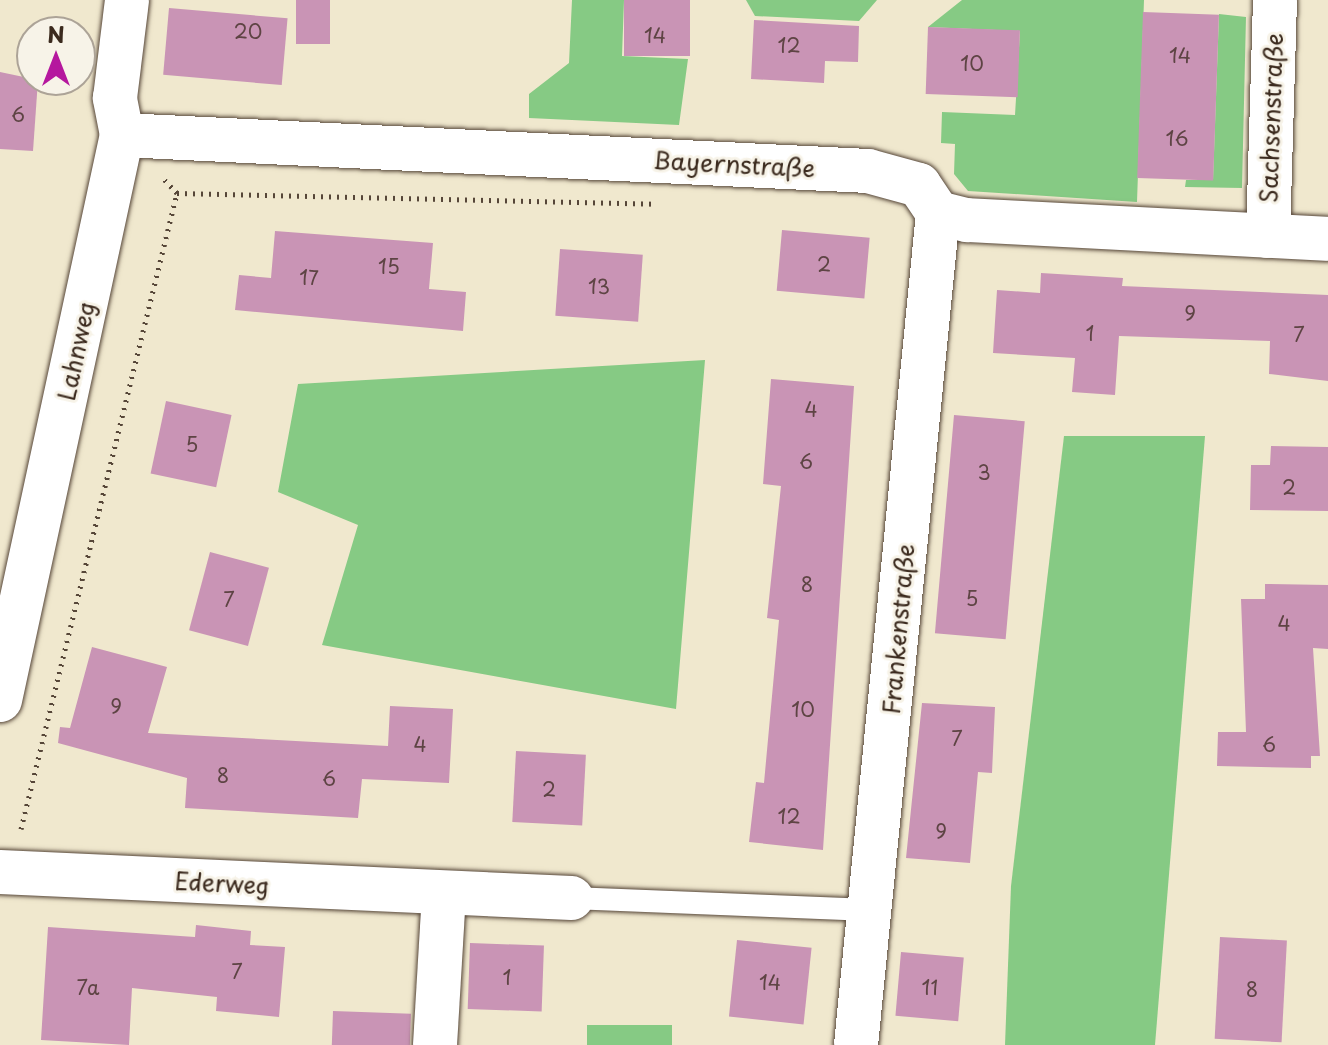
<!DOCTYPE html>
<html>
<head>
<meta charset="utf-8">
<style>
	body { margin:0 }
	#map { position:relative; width:1328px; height:1045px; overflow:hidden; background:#f0e8ce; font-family:"Playpen Sans",sans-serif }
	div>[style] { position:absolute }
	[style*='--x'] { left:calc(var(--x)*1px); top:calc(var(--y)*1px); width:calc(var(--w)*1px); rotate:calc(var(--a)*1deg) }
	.green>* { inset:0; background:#86ca84; transform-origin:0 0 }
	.building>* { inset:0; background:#c994b5; transform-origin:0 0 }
	.path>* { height:5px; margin-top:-2.5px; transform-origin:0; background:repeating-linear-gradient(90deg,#564638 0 2px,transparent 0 8px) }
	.roads { filter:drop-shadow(0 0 2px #564638) drop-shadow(0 0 2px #564638) }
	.service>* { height:22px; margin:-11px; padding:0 11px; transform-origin:11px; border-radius:11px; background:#fff }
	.minor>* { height:44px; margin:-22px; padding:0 22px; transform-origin:22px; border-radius:22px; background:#fff }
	span { translate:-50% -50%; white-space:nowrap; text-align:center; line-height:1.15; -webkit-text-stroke:6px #f7f3e8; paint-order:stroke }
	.number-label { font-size:20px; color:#5e4444 }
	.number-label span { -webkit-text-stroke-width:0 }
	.street-label { font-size:24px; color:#3b2a1e }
	.north { position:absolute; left:16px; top:16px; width:80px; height:80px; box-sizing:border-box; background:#f7f3e8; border:2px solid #aca397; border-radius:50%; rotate:0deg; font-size:22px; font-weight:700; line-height:32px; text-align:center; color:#3b2a1e }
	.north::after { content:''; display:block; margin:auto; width:28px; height:36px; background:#b5179e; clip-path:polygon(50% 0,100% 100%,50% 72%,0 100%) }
</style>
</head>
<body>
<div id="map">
	<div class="green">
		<i style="clip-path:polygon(572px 0,624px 0,622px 56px,688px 59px,679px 125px,529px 118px,529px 94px,569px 63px)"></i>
		<i style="clip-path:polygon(746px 0,877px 0,859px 21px,755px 16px)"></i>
		<i style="clip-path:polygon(962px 0,1144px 0,1137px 202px,968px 191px,954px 174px,955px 144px,941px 143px,942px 112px,1015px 115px,1020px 31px,928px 27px)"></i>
		<i style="clip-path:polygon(1219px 14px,1246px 17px,1242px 188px,1185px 187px,1186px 180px,1213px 180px)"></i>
		<i style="clip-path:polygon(705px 360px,676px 709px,322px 645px,358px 525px,278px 492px,298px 384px)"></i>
		<i style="clip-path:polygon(1064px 436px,1205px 436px,1155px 1045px,1005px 1045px,1011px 886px)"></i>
		<i style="left:587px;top:1025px;width:85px;height:20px"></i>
	</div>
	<div class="building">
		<i style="left:296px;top:0;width:34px;height:44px"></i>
		<i style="left:624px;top:0;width:66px;height:56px"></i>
		<i style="left:169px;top:8px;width:119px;height:67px;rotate:5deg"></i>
		<i style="left:1143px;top:12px;width:76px;height:166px;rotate:2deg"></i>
		<i style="clip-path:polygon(754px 20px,859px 26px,858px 62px,825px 61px,824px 83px,751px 79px)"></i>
		<i style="left:928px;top:27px;width:92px;height:67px;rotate:2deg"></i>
		<i style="clip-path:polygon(0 72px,38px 80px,33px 151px,0 149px)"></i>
		<i style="left:782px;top:230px;width:88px;height:61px;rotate:5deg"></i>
		<i style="clip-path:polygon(275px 231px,433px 243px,429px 289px,466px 292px,463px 331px,235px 310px,239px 275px,271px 278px)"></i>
		<i style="left:560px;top:249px;width:83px;height:67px;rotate:4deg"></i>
		<i style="clip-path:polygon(1041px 273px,1123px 278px,1122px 286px,1328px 295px,1328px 381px,1269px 374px,1270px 341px,1119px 336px,1115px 395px,1072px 392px,1075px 358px,993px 353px,997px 290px,1040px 293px)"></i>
		<i style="clip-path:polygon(771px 379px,854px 386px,823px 850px,749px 842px,756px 782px,764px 783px,779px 620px,767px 618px,781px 486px,763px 484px)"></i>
		<i style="left:166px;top:401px;width:67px;height:74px;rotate:12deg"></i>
		<i style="left:954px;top:415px;width:71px;height:219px;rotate:5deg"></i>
		<i style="clip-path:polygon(1271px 446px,1328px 447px,1328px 511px,1250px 510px,1251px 465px,1270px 465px)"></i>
		<i style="left:210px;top:552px;width:61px;height:81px;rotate:15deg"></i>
		<i style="clip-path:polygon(1265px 584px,1328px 585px,1328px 649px,1313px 648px,1320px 756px,1311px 756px,1311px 768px,1217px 766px,1218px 732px,1246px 732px,1241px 599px,1265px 599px)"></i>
		<i style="clip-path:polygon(92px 647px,167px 667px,148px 733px,388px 746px,390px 706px,453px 709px,449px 783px,362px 779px,358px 818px,185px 808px,187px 778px,58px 743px,60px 727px,70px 728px)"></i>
		<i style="clip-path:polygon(922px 703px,995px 707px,992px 773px,978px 772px,970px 863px,906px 858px)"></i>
		<i style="left:516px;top:751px;width:70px;height:71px;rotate:3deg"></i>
		<i style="clip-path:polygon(196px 925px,251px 931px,250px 945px,285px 947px,279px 1017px,216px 1011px,217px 997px,132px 988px,129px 1045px,41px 1040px,48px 927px,195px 937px)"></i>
		<i style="left:1220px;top:937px;width:67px;height:102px;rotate:3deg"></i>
		<i style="left:737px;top:940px;width:75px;height:77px;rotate:6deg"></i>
		<i style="left:470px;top:943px;width:74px;height:66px;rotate:2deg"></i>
		<i style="left:901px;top:952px;width:63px;height:64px;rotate:5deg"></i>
		<i style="left:333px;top:1011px;width:78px;height:34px;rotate:2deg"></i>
	</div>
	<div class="path">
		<i style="--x:177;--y:193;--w:479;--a:1.3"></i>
		<i style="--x:21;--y:829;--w:655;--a:-76.22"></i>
		<i style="--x:177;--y:193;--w:19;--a:-133"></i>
	</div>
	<div class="roads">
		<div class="service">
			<i style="--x:571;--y:898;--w:299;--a:2.3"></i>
		</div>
		<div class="minor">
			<i style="--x:122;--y:135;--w:747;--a:2.76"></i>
			<i style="--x:868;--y:171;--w:53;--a:15.4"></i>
			<i style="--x:919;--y:185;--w:34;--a:56"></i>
			<i style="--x:938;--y:213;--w:30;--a:14"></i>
			<i style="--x:967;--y:220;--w:361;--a:3"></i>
			<i style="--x:1268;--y:236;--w:236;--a:-88.3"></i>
			<i style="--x:0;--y:700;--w:578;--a:-77.82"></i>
			<i style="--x:122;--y:135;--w:38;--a:-101"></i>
			<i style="--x:115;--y:98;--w:99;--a:-83"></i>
			<i style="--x:0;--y:872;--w:572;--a:2.61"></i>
			<i style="--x:435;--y:1045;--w:152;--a:-86.6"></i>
			<i style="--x:856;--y:1045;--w:836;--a:-84.37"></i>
		</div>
	</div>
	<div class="number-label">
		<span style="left:248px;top:31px">20</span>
		<span style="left:655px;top:35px">14</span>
		<span style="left:789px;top:45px">12</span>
		<span style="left:1180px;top:55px">14</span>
		<span style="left:972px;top:63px">10</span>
		<span style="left:18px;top:114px">6</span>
		<span style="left:1177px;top:138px">16</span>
		<span style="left:824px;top:264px">2</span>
		<span style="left:389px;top:266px">15</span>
		<span style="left:309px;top:277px">17</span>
		<span style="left:599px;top:286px">13</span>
		<span style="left:1190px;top:313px">9</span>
		<span style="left:1090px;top:333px">1</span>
		<span style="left:1299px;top:334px">7</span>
		<span style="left:811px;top:409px">4</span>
		<span style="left:192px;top:444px">5</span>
		<span style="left:806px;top:461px">6</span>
		<span style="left:984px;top:472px">3</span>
		<span style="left:1289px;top:487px">2</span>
		<span style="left:807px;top:584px">8</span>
		<span style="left:972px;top:598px">5</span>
		<span style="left:229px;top:599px">7</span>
		<span style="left:1284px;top:623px">4</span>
		<span style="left:116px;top:706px">9</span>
		<span style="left:803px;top:709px">10</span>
		<span style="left:957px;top:738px">7</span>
		<span style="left:420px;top:744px">4</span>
		<span style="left:1269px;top:744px">6</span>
		<span style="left:223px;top:775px">8</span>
		<span style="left:329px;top:778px">6</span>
		<span style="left:549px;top:789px">2</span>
		<span style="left:789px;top:816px">12</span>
		<span style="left:941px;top:831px">9</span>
		<span style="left:237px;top:971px">7</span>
		<span style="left:507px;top:977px">1</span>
		<span style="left:770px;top:982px">14</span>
		<span style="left:88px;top:987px">7a</span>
		<span style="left:930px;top:987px">11</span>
		<span style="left:1252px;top:989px">8</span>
	</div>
	<div class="street-label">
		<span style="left:1271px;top:118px;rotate:-88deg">Sachsenstraße</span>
		<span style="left:734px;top:164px;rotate:3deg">Bayernstraße</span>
		<span style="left:76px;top:351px;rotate:-78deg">Lahnweg</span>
		<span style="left:898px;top:629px;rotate:-85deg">Frankenstraße</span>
		<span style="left:222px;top:883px;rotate:3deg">Ederweg</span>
	</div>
	<div class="north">N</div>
</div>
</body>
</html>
